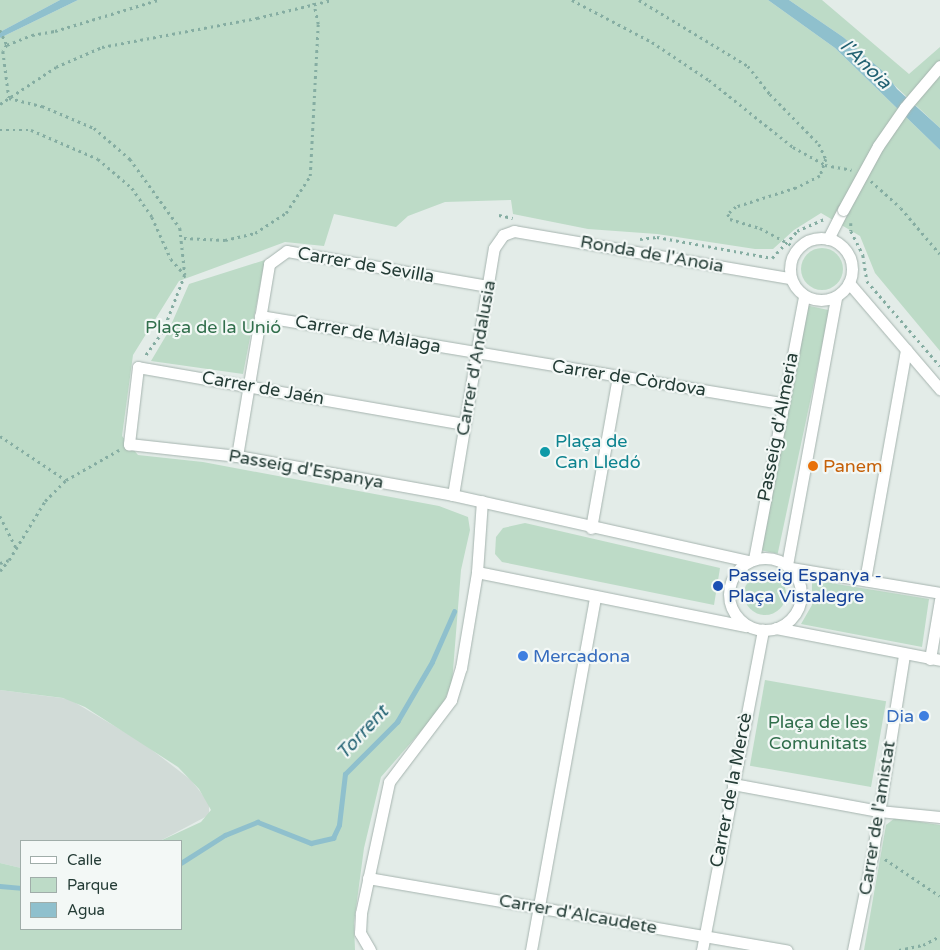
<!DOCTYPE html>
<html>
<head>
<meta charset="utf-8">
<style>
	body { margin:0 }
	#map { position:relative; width:940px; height:950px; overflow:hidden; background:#e3ece8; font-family:"Varela Round",sans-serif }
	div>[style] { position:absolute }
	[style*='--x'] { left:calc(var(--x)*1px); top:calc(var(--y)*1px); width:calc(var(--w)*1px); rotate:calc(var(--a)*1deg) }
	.built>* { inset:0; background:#d1dbd7 }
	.green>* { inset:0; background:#bddbc7; transform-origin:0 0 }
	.round { border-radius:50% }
	.water>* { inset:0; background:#8fc0cd }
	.stream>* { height:4.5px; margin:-2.25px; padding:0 2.25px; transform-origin:2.25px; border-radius:2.25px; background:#8fc0cd }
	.path>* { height:2.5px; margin-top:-1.25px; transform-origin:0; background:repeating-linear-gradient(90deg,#85ada2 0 2.5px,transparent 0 6.5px) }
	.roads { filter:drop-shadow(0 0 1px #a6b4af) drop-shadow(0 0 1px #a6b4af) }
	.street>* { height:11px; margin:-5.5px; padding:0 5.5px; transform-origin:5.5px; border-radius:5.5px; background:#fff }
	.street>.ring { margin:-5.5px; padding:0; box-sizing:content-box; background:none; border:11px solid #fff; border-radius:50% }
	.bridges { filter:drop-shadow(0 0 1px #a6b4af) drop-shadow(0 0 1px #a6b4af) }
	.street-bridge>* { height:11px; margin:-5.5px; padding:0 5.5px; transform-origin:5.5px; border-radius:5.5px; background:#fff }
	.dots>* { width:14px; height:14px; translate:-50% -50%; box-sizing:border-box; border:2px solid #f3f8f6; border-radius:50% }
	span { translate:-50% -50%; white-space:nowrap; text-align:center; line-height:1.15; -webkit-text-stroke:4.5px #f3f8f6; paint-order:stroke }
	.street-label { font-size:18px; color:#243c36 }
	.park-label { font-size:18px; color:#316f4c }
	.culture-label { font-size:18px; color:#0d838f }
	.left { translate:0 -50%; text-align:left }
	.food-label { font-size:18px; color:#c56008 }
	.transit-label { font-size:18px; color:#164399 }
	.shop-label { font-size:18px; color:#366cbe }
	.right { translate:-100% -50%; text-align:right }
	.water-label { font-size:19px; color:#226273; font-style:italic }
	.legend { position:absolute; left:20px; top:840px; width:162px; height:90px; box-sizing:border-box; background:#f3f8f6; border:1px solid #a0ada9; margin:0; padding:6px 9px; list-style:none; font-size:15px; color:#243c36 }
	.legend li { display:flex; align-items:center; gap:10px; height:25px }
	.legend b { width:25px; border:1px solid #a0ada9 }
</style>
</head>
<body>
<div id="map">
	<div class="built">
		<i style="clip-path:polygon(0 690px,69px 699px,143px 743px,191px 780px,209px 803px,209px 815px,160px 841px,21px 841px,21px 868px,0 863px)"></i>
	</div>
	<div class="green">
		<i style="clip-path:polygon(0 0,60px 0,0 32px)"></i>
		<i style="clip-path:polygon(78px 0,768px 0,835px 48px,940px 150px,940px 351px,875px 273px,860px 236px,821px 213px,794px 230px,773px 249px,755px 249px,657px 234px,588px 229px,513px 214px,511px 200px,445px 202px,408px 216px,396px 227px,334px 214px,324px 246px,285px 242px,179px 281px,133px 355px,122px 436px,138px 455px,203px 462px,439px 506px,468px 517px,470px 530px,461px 570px,452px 683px,441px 708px,381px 777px,364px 848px,354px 923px,355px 950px,0 950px,0 863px,21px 868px,21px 929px,181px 929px,181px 841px,160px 841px,201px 822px,211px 810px,199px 789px,178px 767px,85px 707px,63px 698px,0 690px,0 38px)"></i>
		<i style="clip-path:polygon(789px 0,822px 0,909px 74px,940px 47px,940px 128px,843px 37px)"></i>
		<i class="round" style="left:801px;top:248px;width:42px;height:42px"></i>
		<i style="clip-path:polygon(265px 260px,243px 374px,151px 361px,167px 334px,189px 284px)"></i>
		<i style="left:805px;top:305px;width:25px;height:249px;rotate:12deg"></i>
		<i style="clip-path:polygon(525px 523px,720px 568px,714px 605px,502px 562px,495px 554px,496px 537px,503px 528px)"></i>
		<i class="round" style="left:744px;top:573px;width:42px;height:42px"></i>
		<i style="clip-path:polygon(812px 580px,929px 599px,922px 647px,801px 624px,812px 605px)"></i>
		<i style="left:765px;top:680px;width:123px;height:87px;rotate:10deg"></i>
		<i style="clip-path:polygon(895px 818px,940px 825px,940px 950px,864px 950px,886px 825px)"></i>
	</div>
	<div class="water">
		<i style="clip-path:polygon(60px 0,78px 0,0 38px,0 32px)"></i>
		<i style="clip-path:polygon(768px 0,789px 0,843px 37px,886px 74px,897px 89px,940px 128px,940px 150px,835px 48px)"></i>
	</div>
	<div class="stream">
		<i style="--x:181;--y:863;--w:52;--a:-32.5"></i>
		<i style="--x:225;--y:835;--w:35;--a:-22"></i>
		<i style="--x:258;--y:822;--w:57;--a:21.6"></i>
		<i style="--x:311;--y:843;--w:23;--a:-13"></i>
		<i style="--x:333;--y:838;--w:14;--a:-65"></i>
		<i style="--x:339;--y:825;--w:51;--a:-83.3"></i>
		<i style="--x:345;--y:774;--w:74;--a:-45"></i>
		<i style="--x:397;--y:722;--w:69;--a:-59.7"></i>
		<i style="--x:432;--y:662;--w:55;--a:-66.3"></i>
		<i style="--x:0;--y:886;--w:21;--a:5"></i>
	</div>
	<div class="path">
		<i style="--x:572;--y:0;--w:90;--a:27.7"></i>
		<i style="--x:652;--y:42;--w:69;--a:33.7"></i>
		<i style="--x:709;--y:80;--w:107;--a:38.6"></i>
		<i style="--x:793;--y:147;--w:37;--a:29"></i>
		<i style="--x:825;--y:165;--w:27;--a:10"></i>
		<i style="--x:639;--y:0;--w:127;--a:31.2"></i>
		<i style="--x:748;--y:66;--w:36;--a:52"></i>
		<i style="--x:770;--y:94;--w:70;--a:45.6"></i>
		<i style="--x:819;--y:144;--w:17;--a:65"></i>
		<i style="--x:826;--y:159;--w:18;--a:109"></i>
		<i style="--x:820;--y:176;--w:27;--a:153"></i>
		<i style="--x:796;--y:188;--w:63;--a:162.4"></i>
		<i style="--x:736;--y:207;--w:11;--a:139"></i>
		<i style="--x:728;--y:214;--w:5;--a:68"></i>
		<i style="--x:730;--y:219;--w:31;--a:17"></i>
		<i style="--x:760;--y:228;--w:42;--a:28.4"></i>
		<i style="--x:0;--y:30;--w:17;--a:65"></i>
		<i style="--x:7;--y:45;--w:27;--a:-22"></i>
		<i style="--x:32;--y:35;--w:23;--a:-10"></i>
		<i style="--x:55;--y:31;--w:108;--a:-16.8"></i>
		<i style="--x:7;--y:45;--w:7;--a:124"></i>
		<i style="--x:3;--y:51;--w:47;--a:82.7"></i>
		<i style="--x:9;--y:98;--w:34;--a:14"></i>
		<i style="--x:42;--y:106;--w:56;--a:22.9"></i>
		<i style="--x:94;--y:128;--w:48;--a:40.7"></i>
		<i style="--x:130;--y:159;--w:85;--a:54.1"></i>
		<i style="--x:180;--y:228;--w:47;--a:83.9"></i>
		<i style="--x:185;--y:275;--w:61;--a:111.1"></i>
		<i style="--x:163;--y:332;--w:31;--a:126"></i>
		<i style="--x:0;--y:104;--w:67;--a:-33.5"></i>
		<i style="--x:56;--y:67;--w:50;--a:-23.5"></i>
		<i style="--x:102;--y:47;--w:158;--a:-10.6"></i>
		<i style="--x:257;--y:18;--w:77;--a:-13.5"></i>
		<i style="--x:0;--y:130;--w:31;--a:0"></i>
		<i style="--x:31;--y:130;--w:73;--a:23.4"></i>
		<i style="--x:98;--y:159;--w:45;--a:40.5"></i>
		<i style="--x:132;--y:188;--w:35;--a:55"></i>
		<i style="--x:152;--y:217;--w:46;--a:65.7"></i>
		<i style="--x:171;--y:259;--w:20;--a:49"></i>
		<i style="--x:871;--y:181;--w:40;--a:42"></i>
		<i style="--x:901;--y:208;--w:60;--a:49.7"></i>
		<i style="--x:499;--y:215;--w:14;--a:12"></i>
		<i style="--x:851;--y:223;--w:8;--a:90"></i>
		<i style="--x:851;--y:231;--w:27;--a:63"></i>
		<i style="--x:863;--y:255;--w:26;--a:81"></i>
		<i style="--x:867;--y:281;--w:112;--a:49.3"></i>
		<i style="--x:184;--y:238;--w:41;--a:2.8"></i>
		<i style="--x:225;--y:240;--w:31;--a:-13"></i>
		<i style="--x:255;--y:233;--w:37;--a:-33"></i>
		<i style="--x:286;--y:213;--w:44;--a:-57"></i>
		<i style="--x:310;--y:176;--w:152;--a:-87"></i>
		<i style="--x:318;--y:24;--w:25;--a:-102"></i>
		<i style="--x:640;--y:239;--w:17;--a:-7"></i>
		<i style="--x:657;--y:237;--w:117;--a:10.3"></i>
		<i style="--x:772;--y:258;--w:37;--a:-47"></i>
		<i style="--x:797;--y:231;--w:30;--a:-24"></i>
		<i style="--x:0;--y:436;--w:79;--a:33.7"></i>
		<i style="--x:0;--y:516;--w:37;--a:63"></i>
		<i style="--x:0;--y:563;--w:9;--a:-18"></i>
		<i style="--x:9;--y:560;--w:69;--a:-58.6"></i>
		<i style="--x:45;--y:501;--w:30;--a:-45"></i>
		<i style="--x:66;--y:480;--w:61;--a:-29.5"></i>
		<i style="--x:0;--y:571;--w:13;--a:-51"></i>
		<i style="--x:885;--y:859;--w:66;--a:33.9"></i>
		<i style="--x:899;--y:950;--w:25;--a:-12"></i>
		<i style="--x:923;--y:945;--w:19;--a:-28"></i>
	</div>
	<div class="roads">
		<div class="street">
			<i class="ring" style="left:790px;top:238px;width:51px;height:51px"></i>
			<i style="--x:828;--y:239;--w:33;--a:-63"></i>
			<i style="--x:849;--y:283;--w:140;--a:49.4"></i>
			<i style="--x:260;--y:316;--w:528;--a:9.48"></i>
			<i style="--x:464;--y:424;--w:331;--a:-170.1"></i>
			<i style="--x:138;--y:367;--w:78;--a:96.7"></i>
			<i style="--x:129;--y:444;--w:109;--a:6.3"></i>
			<i style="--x:237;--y:456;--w:219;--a:10.2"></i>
			<i style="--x:453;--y:495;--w:302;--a:12.6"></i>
			<i style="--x:237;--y:456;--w:195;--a:-80.5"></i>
			<i style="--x:269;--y:264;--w:22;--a:-36"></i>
			<i style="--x:287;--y:251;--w:204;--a:9.9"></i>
			<i style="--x:453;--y:495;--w:250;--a:-80.6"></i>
			<i style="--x:494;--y:248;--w:16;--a:-55"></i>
			<i style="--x:503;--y:235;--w:12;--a:-20"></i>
			<i style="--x:514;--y:231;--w:280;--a:9.7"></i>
			<i style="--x:591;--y:528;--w:154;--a:-79.9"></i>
			<i class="ring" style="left:729px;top:558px;width:61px;height:61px"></i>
			<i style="--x:754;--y:559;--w:268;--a:-79.2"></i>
			<i style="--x:787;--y:565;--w:272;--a:-79.6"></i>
			<i style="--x:791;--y:568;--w:151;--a:9.5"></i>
			<i style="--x:477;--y:572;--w:274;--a:11.4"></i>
			<i style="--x:865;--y:580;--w:234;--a:-79.9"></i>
			<i style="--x:776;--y:628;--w:167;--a:11"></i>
			<i style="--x:930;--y:659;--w:60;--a:-80.4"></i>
			<i style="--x:733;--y:784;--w:148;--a:10.5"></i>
			<i style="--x:879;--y:811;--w:61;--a:5.6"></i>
			<i style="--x:368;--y:878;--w:425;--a:9.8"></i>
			<i style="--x:370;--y:950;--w:20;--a:-120"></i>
			<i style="--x:360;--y:933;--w:20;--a:-87"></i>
			<i style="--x:361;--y:913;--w:134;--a:-77.9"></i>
			<i style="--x:389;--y:782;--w:103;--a:-52.9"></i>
			<i style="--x:451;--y:700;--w:34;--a:-73"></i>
			<i style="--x:461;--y:668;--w:97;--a:-80.5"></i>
			<i style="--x:477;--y:572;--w:71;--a:-86"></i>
			<i style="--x:531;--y:950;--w:359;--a:-79.7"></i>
			<i style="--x:702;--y:950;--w:326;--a:-79.2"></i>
			<i style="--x:853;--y:950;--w:95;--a:-78.5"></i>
			<i style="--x:872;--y:857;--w:205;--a:-81"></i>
		</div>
	</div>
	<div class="bridges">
		<div class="street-bridge">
			<i style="--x:843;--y:210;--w:73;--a:-61.3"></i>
			<i style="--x:878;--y:146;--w:47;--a:-55.3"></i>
			<i style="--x:905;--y:107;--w:54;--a:-49.5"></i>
		</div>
	</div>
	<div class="dots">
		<i style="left:545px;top:452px;background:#0f9aa8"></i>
		<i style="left:813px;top:466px;background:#e8710a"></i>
		<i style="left:718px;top:586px;background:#1a4fb4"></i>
		<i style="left:523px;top:656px;background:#3f7fe0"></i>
		<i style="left:924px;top:716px;background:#3f7fe0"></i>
	</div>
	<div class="street-label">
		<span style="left:652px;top:254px;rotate:10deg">Ronda de l'Anoia</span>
		<span style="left:366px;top:265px;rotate:10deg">Carrer de Sevilla</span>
		<span style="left:368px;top:334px;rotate:10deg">Carrer de Màlaga</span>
		<span style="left:476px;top:358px;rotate:-80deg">Carrer d'Andalusia</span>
		<span style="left:629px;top:378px;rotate:9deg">Carrer de Còrdova</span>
		<span style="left:263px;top:388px;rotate:10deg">Carrer de Jaén</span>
		<span style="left:778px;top:427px;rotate:-79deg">Passeig d'Almeria</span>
		<span style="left:306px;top:469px;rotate:10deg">Passeig d'Espanya</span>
		<span style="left:731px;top:790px;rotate:-79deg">Carrer de la Mercè</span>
		<span style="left:877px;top:818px;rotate:-81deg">Carrer de l'amistat</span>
		<span style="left:578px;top:914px;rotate:10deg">Carrer d'Alcaudete</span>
	</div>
	<div class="park-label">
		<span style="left:213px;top:327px">Plaça de la Unió</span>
		<span style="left:818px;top:733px">Plaça de les<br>Comunitats</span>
	</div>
	<div class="culture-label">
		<span class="left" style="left:555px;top:452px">Plaça de<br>Can Lledó</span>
	</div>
	<div class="food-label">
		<span class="left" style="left:823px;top:466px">Panem</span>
	</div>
	<div class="transit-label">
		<span class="left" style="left:728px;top:586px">Passeig Espanya -<br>Plaça Vistalegre</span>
	</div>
	<div class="shop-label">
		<span class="left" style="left:533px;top:656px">Mercadona</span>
		<span class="right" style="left:914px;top:716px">Dia</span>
	</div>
	<div class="water-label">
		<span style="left:865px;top:65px;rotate:44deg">l'Anoia</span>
		<span style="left:363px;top:733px;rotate:-47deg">Torrent</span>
	</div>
	<ul class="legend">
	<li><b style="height:6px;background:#fff"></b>Calle</li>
	<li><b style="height:14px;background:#bddbc7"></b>Parque</li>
	<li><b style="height:14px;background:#8fc0cd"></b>Agua</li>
	</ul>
</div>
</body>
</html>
